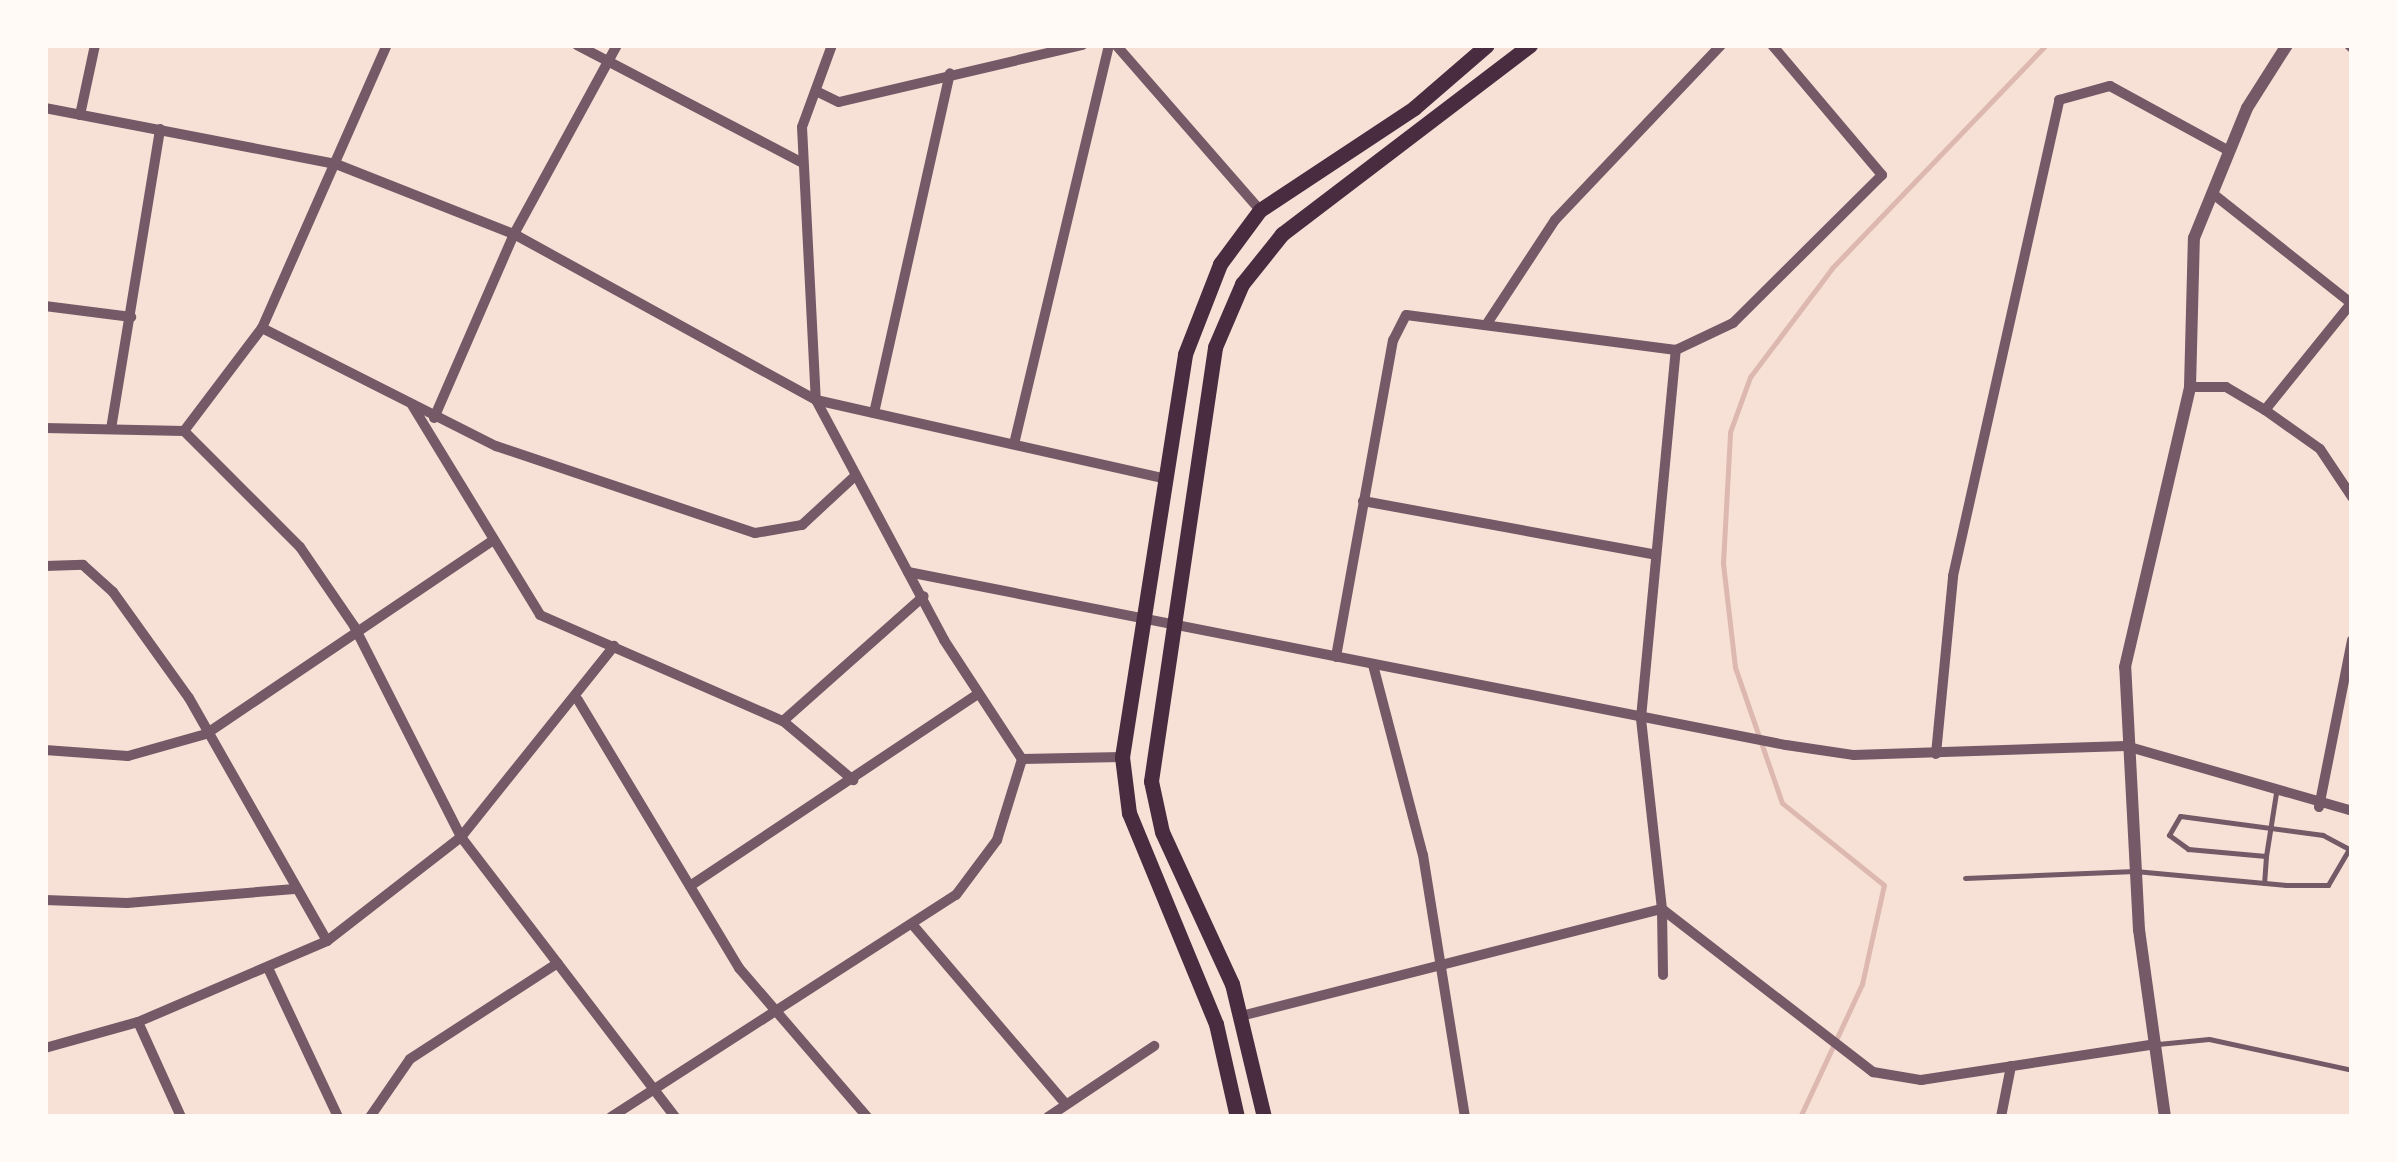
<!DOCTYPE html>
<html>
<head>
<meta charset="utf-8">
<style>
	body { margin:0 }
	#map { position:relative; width:2397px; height:1162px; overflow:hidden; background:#f7e1d7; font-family:"Nunito Sans",sans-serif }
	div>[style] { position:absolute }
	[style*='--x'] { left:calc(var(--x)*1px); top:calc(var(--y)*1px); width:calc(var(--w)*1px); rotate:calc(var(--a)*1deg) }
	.stream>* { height:5px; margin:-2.5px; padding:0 2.5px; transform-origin:2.5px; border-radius:2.5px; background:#dcb8b0 }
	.service>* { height:5px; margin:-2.5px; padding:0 2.5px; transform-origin:2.5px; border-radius:2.5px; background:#755966 }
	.minor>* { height:10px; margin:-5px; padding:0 5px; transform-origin:5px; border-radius:5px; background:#755966 }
	.tertiary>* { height:12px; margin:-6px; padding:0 6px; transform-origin:6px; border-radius:6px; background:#755966 }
	.secondary>* { height:15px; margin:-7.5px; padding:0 7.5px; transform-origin:7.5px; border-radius:7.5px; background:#4a2c40 }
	span { translate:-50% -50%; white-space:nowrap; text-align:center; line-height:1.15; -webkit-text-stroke:10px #fffaf5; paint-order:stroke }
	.frame { position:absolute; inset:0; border:48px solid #fffaf5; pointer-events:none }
</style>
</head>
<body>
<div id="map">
	<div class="stream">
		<i style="--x:1800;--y:1117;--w:147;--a:-65"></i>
		<i style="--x:1862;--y:984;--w:101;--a:-77.5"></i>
		<i style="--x:1884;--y:885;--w:131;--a:-141.2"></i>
		<i style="--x:1782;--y:803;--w:144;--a:-109.1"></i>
		<i style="--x:1735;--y:667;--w:105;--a:-96.6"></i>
		<i style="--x:1723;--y:563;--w:131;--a:-86.9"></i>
		<i style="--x:1730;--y:432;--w:59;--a:-70"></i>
		<i style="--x:1750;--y:377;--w:136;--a:-53"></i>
		<i style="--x:1832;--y:268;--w:309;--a:-46.2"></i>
	</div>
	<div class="service">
		<i style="--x:2266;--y:856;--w:64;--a:-81"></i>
		<i style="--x:1965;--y:878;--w:170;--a:-2.4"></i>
		<i style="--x:2135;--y:871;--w:152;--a:5.3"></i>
		<i style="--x:2286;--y:885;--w:42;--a:0"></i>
		<i style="--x:2328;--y:885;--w:42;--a:-59.7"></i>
		<i style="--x:2349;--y:849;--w:30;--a:-152"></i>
		<i style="--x:2323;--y:835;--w:144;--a:-172.4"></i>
		<i style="--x:2180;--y:816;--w:22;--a:120"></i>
		<i style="--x:2169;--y:835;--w:24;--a:36"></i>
		<i style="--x:2188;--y:849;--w:78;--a:5.1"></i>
		<i style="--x:2266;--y:856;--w:27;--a:94"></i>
		<i style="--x:2158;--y:1044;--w:51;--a:-5.6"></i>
		<i style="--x:2209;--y:1039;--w:146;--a:12.2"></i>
	</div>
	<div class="minor">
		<i style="--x:577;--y:45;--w:255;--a:27.6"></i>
		<i style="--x:832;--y:45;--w:87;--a:110.1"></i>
		<i style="--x:802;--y:127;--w:273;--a:87.1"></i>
		<i style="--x:816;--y:400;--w:272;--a:61.9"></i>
		<i style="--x:944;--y:640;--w:142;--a:56.8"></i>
		<i style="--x:1022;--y:759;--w:100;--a:-1.1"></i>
		<i style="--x:1116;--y:45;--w:219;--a:48.9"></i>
		<i style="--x:2349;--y:45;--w:4;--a:45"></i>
		<i style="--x:816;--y:91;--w:25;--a:26"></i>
		<i style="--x:839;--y:102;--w:250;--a:-13.2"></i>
		<i style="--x:45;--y:108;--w:296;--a:10.9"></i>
		<i style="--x:336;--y:164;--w:191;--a:21.5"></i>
		<i style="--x:514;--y:234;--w:345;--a:28.8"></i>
		<i style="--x:816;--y:400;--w:359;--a:12.7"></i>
		<i style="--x:80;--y:115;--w:72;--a:-77.9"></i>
		<i style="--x:2212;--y:193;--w:177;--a:38.4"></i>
		<i style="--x:45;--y:306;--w:87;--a:7.3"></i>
		<i style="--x:1488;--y:322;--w:122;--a:-56.7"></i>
		<i style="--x:1555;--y:220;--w:241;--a:-46.5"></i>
		<i style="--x:262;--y:328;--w:262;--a:26.8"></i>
		<i style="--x:496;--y:446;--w:273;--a:18.6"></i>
		<i style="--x:755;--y:533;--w:48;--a:-9.7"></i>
		<i style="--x:802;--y:525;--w:72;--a:-42.8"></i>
		<i style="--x:1676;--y:350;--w:63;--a:-25.3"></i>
		<i style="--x:1733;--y:323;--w:210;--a:-44.8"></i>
		<i style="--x:1882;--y:175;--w:170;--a:-130.2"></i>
		<i style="--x:2190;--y:387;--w:36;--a:0"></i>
		<i style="--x:2226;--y:387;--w:45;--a:30.5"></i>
		<i style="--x:2265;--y:410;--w:67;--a:35.3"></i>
		<i style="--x:2320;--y:449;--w:58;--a:56.3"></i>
		<i style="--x:412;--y:405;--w:246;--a:58.6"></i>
		<i style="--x:540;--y:615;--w:265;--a:23.6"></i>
		<i style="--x:783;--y:721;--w:92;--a:40.1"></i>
		<i style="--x:2265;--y:410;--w:139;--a:-51.1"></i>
		<i style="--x:874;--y:413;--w:348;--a:-77.4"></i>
		<i style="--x:434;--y:418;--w:201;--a:-66.5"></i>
		<i style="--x:514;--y:234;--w:215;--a:-61.4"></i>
		<i style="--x:45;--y:428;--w:139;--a:1.2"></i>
		<i style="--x:184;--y:431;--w:164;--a:45"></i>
		<i style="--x:300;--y:547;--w:96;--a:55.6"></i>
		<i style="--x:354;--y:626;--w:237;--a:63.1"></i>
		<i style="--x:461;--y:837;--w:352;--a:52.6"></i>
		<i style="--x:111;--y:429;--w:304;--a:-80.7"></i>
		<i style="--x:184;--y:431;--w:129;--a:-52.9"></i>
		<i style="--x:262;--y:328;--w:309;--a:-66.2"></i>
		<i style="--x:1014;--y:444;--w:410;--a:-76.6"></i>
		<i style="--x:1363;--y:501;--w:295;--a:10.4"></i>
		<i style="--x:45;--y:566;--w:38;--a:-2"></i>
		<i style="--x:83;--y:565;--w:40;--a:42"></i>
		<i style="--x:113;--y:592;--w:130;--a:54.4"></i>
		<i style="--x:189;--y:698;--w:279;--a:60.4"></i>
		<i style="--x:908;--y:572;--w:895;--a:11.15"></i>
		<i style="--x:1786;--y:745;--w:69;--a:8.4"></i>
		<i style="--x:1854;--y:755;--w:272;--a:-1.9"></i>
		<i style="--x:2126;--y:746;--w:235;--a:16"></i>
		<i style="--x:1373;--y:665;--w:196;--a:75.3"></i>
		<i style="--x:1423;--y:855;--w:265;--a:80.9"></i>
		<i style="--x:578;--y:700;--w:313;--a:59"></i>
		<i style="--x:739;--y:968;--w:196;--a:49.3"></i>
		<i style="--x:783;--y:721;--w:188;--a:-41.6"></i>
		<i style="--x:45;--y:750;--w:83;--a:4.1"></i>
		<i style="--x:128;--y:756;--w:81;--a:-15.8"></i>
		<i style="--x:206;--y:734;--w:347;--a:-34"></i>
		<i style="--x:1936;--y:754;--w:179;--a:-84.5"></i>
		<i style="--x:1953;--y:576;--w:488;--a:-77.4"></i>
		<i style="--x:2059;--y:100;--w:53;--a:-15.4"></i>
		<i style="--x:2110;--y:86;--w:136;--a:28.6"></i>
		<i style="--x:2319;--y:807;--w:170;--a:-78.8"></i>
		<i style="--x:690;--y:886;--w:344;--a:-33.7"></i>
		<i style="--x:45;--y:900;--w:82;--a:2.1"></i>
		<i style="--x:127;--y:903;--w:168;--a:-4.8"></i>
		<i style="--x:1662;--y:909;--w:267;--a:37.7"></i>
		<i style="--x:1873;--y:1072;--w:49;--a:9.5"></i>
		<i style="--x:1921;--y:1080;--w:238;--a:-8.7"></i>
		<i style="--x:1662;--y:910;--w:65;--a:89.1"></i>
		<i style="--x:912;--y:924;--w:237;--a:49.5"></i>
		<i style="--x:268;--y:968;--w:165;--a:64.8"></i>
		<i style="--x:1241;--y:1016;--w:434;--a:-14.3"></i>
		<i style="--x:1662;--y:909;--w:192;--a:-96.3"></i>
		<i style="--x:1641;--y:718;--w:370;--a:-84.6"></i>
		<i style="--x:1676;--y:350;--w:272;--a:-172.6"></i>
		<i style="--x:1406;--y:315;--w:28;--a:117"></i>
		<i style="--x:1393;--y:340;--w:322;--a:100.2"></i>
		<i style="--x:138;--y:1022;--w:104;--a:65.6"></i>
		<i style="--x:45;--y:1048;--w:97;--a:-15.6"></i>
		<i style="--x:138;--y:1022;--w:206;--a:-23.2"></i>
		<i style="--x:327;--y:941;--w:170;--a:-37.8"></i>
		<i style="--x:461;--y:837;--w:245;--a:-51.3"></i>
		<i style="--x:370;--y:1117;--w:70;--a:-55.4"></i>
		<i style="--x:410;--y:1059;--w:176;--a:-33"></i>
		<i style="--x:611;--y:1117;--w:410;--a:-32.8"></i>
		<i style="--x:956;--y:895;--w:69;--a:-53.3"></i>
		<i style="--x:997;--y:840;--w:85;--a:-72.8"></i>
		<i style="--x:1048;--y:1117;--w:128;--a:-33.8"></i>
		<i style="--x:2001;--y:1117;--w:52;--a:-78.9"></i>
	</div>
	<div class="tertiary">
		<i style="--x:2165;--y:1117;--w:189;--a:-97.9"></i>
		<i style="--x:2139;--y:930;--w:263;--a:-93"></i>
		<i style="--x:2125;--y:667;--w:287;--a:-76.9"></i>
		<i style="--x:2190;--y:387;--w:149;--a:-88.5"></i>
		<i style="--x:2194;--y:238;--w:140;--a:-67.8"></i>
		<i style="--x:2247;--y:108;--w:75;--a:-57.6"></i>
	</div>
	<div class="secondary">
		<i style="--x:1237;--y:1117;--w:95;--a:-102.7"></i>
		<i style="--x:1216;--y:1024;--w:228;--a:-112.4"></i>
		<i style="--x:1129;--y:813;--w:56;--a:-97.1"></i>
		<i style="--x:1122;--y:757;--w:408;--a:-81.1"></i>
		<i style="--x:1185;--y:354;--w:97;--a:-68.7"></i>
		<i style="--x:1220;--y:264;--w:67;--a:-53.5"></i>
		<i style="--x:1260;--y:210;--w:185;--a:-33.5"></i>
		<i style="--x:1414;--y:108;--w:96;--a:-40.8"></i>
		<i style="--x:1264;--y:1117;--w:137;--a:-103.5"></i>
		<i style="--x:1232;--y:984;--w:167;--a:-114.7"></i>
		<i style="--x:1162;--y:832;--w:52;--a:-102.2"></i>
		<i style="--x:1151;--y:781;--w:439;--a:-81.6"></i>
		<i style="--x:1215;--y:347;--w:69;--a:-66.8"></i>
		<i style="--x:1242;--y:284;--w:64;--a:-51.3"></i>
		<i style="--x:1282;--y:234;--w:312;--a:-37.3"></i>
	</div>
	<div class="frame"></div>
</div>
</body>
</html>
